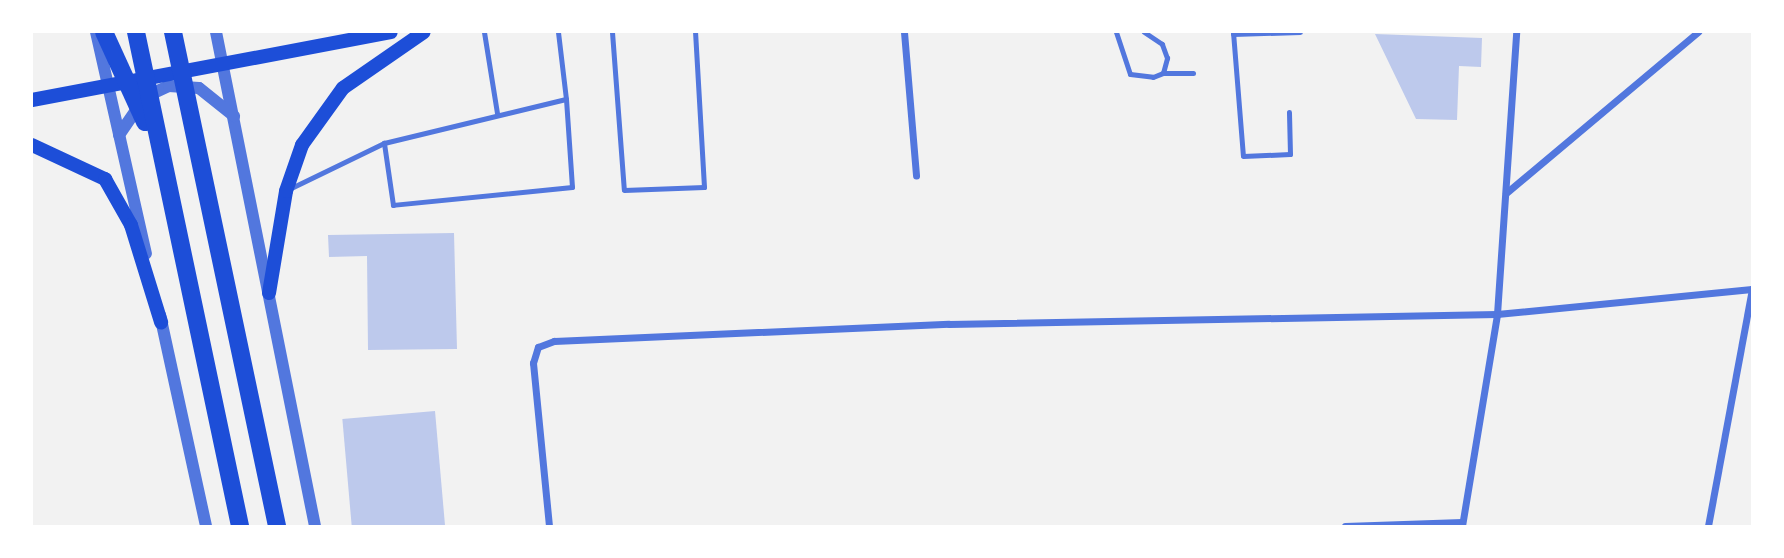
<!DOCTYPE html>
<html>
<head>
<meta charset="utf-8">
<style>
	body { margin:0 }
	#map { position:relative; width:1784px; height:558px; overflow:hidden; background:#f2f2f2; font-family:Arial,sans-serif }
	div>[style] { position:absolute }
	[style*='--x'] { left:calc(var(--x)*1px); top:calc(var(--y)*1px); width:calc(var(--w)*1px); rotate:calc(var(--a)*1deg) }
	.building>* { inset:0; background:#bdc9ec; transform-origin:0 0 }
	.service>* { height:5px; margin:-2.5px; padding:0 2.5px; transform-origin:2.5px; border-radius:2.5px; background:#5277de }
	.minor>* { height:7px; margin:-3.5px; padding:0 3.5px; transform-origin:3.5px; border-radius:3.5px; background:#5277de }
	.tertiary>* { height:12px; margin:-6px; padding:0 6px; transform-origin:6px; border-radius:6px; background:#5277de }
	.secondary>* { height:14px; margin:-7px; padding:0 7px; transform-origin:7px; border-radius:7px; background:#1d4ed8 }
	.primary>* { height:18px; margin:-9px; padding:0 9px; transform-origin:9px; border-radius:9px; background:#1d4ed8 }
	span { translate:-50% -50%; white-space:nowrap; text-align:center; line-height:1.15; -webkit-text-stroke:5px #fff; paint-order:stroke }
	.frame { position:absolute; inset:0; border:33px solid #fff; pointer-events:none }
</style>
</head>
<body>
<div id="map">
	<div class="building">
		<i style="clip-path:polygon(1375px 34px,1482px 38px,1481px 67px,1459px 66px,1457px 120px,1416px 119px)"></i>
		<i style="clip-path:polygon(454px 233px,457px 349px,368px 350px,367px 256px,329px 257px,328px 235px)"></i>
		<i style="left:435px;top:411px;width:116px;height:93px;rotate:85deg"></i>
	</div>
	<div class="service">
		<i style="--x:484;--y:32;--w:82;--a:80.9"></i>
		<i style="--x:558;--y:32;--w:67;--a:83.2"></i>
		<i style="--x:612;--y:32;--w:158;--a:85.7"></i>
		<i style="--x:624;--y:190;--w:80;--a:-2.1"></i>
		<i style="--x:704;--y:187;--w:155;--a:-93.3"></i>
		<i style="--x:1116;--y:32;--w:44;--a:71.6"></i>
		<i style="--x:1130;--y:74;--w:23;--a:7"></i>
		<i style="--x:1153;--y:77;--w:11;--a:-22"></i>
		<i style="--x:1163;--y:73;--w:16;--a:-75"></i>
		<i style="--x:1167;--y:58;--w:15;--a:-110"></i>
		<i style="--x:1162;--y:44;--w:22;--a:-146"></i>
		<i style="--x:1233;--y:32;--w:124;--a:85.4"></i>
		<i style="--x:1243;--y:156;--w:47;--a:-2.4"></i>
		<i style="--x:1290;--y:154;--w:42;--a:-91.4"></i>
		<i style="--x:1233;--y:34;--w:67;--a:-1.7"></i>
		<i style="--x:1163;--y:73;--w:30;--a:0"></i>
		<i style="--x:289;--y:189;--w:106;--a:-25.8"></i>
		<i style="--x:384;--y:143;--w:187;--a:-13.6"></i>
		<i style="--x:566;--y:99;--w:88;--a:86.1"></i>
		<i style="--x:572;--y:187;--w:180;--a:174.3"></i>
		<i style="--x:393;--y:205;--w:63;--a:-98.3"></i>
	</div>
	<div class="minor">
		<i style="--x:904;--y:32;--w:144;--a:85.2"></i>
		<i style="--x:1506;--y:193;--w:251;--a:-40"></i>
		<i style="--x:549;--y:526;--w:164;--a:-95.6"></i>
		<i style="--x:533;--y:363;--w:17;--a:-73"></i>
		<i style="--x:538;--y:347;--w:17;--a:-21"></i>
		<i style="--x:554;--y:341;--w:395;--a:-2.5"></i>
		<i style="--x:949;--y:324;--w:548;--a:-1.05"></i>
		<i style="--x:1497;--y:314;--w:256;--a:-5.6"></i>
		<i style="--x:1345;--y:526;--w:117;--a:-2"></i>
		<i style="--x:1462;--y:526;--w:215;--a:-80.6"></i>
		<i style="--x:1497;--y:314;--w:283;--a:-86.1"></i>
		<i style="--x:1708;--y:526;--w:241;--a:-79.5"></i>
	</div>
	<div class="tertiary">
		<i style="--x:96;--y:32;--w:227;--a:77.3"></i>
		<i style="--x:216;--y:32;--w:504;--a:78.67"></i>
		<i style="--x:119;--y:135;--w:46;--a:-55.6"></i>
		<i style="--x:145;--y:97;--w:26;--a:-25"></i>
		<i style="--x:169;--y:86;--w:30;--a:4"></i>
		<i style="--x:199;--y:88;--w:45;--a:38.7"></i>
		<i style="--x:160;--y:315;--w:216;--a:77.7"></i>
	</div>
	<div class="secondary">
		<i style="--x:32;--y:100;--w:365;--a:-10.7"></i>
		<i style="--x:32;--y:145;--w:81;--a:25"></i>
		<i style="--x:105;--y:179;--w:53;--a:60.5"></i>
		<i style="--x:131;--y:225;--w:102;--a:72.8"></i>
		<i style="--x:269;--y:293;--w:103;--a:-80.5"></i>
		<i style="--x:286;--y:191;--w:49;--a:-70.8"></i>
		<i style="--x:302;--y:145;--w:70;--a:-54.3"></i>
		<i style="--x:343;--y:88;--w:98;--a:-34.7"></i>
	</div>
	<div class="primary">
		<i style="--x:104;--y:32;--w:99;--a:65.5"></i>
		<i style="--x:136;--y:32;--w:505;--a:78.11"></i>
		<i style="--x:173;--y:32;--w:505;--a:78.11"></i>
	</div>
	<div class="frame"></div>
</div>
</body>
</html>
